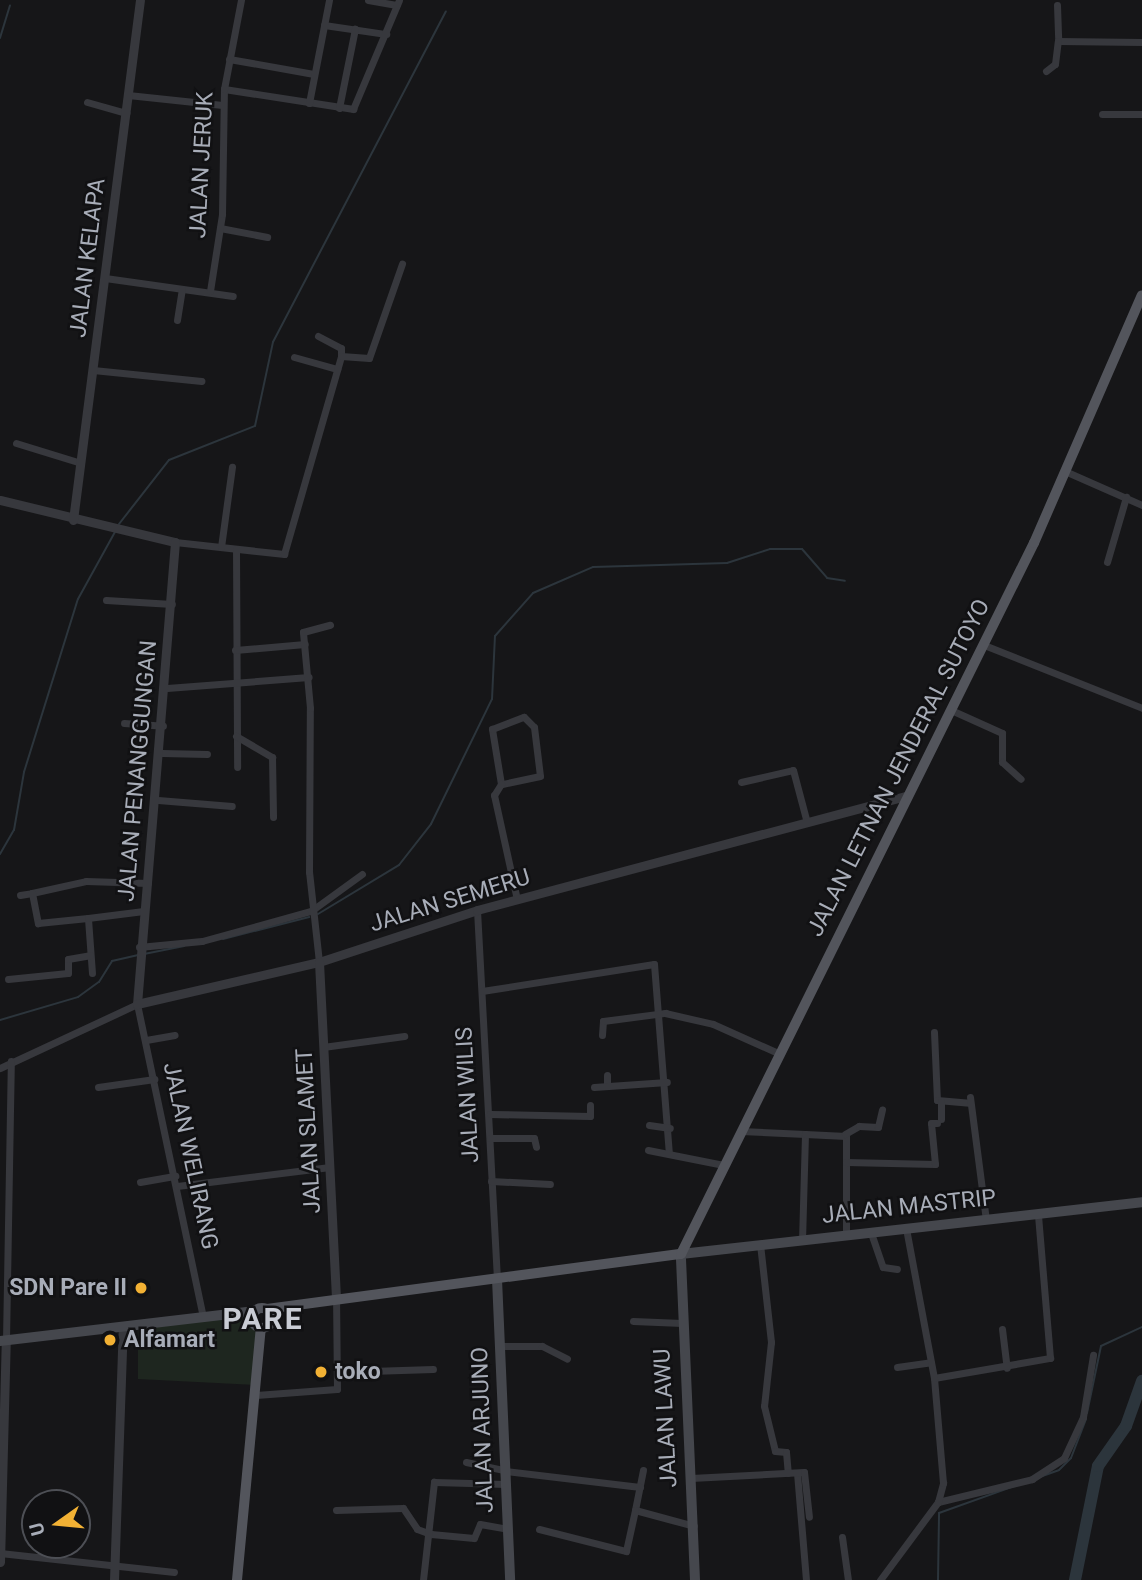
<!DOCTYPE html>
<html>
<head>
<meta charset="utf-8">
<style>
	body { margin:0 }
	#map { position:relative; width:1142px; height:1580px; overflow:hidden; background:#161618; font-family:Roboto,sans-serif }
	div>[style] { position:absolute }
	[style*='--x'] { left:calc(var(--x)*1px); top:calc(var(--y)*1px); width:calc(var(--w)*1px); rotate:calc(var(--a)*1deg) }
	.green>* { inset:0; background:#1e261f }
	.stream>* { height:2px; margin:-1px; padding:0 1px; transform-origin:1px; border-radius:1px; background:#2c353c }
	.river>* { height:12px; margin:-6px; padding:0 6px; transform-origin:6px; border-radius:6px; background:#2c353c }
	.minor>* { height:7px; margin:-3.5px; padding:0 3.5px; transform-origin:3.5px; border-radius:3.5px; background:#37383d }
	.tertiary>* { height:9px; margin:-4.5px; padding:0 4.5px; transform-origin:4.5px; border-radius:4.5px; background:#37383d }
	.secondary>* { height:10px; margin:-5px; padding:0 5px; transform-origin:5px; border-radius:5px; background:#45474d }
	.primary>* { height:10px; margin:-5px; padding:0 5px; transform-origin:5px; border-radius:5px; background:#53555c }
	.primary>.ring { margin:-5px; padding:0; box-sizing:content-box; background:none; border:10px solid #53555c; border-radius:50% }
	.dots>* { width:19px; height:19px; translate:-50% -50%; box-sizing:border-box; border:4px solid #111113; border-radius:50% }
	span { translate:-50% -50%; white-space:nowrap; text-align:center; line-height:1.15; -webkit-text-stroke:5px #111113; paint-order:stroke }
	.street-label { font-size:23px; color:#a8adb8 }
	.poi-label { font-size:23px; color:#a8adb8; font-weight:700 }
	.right { translate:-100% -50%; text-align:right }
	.left { translate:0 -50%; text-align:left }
	.district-label { font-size:30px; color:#c9ccd4; font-weight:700; letter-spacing:2px }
	.north { position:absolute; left:21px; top:1489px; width:70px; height:70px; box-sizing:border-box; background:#111113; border:2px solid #4d4f55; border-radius:50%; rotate:255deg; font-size:19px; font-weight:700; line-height:28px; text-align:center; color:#a8adb8 }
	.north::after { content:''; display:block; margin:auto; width:24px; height:32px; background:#f2b134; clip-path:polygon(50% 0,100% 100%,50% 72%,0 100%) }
</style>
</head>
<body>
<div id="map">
	<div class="green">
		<i style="clip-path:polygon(253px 1314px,259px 1327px,257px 1385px,138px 1379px,138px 1324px)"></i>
	</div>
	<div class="stream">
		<i style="--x:0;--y:38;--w:34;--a:-73"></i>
		<i style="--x:119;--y:524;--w:81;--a:-52"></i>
		<i style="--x:169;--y:460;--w:92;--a:-21.6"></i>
		<i style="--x:255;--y:426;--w:86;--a:-77.9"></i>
		<i style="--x:273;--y:342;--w:373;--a:-62.4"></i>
		<i style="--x:0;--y:854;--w:28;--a:-60"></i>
		<i style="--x:14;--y:830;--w:59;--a:-80.2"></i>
		<i style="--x:24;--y:772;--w:181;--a:-72.7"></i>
		<i style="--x:78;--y:599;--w:77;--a:-61.1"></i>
		<i style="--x:318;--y:914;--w:95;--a:-31.2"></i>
		<i style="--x:399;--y:865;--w:52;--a:-52"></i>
		<i style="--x:431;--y:824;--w:139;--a:-64"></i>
		<i style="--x:492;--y:699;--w:63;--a:-87.3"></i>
		<i style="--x:495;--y:636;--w:57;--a:-48.5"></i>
		<i style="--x:533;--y:593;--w:65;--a:-23.4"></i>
		<i style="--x:593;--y:567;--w:134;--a:-1.7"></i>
		<i style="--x:727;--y:563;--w:45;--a:-18"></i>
		<i style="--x:770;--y:549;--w:32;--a:0"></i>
		<i style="--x:802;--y:549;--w:38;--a:49"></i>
		<i style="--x:827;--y:578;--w:18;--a:9"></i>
		<i style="--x:223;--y:939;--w:89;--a:-14.3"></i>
		<i style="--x:144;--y:954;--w:41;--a:-11.3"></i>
		<i style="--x:0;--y:1020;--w:81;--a:-16.4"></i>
		<i style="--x:78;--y:997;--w:26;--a:-36"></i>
		<i style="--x:99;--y:982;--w:25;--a:-58"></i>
		<i style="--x:112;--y:961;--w:28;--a:-13"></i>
		<i style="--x:1087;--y:1413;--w:68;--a:-78.2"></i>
		<i style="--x:1101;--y:1346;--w:45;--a:-24.9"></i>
		<i style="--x:938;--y:1580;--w:67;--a:-89.1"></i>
		<i style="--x:939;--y:1513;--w:127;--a:-19.7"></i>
		<i style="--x:1059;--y:1470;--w:17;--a:-45"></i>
		<i style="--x:1071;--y:1458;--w:42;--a:-69"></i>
	</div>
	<div class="river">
		<i style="--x:1075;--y:1580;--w:116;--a:-78.6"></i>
		<i style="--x:1098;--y:1466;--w:49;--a:-55"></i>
		<i style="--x:1126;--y:1426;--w:48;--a:-70.4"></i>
	</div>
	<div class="minor">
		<i style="--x:368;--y:0;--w:29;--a:10"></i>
		<i style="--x:1057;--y:5;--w:36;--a:88"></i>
		<i style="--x:1058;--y:41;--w:84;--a:0.7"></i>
		<i style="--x:324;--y:25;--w:63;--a:8.3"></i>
		<i style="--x:229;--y:59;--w:86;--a:10"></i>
		<i style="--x:1046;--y:71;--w:11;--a:-38"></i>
		<i style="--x:1055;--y:64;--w:23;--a:-83"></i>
		<i style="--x:224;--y:89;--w:131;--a:8.8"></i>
		<i style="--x:353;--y:109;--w:118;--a:-67.1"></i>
		<i style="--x:128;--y:95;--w:95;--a:6.1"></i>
		<i style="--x:87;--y:102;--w:41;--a:15.8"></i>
		<i style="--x:309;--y:103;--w:105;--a:-79"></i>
		<i style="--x:339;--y:108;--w:81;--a:-78.6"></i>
		<i style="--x:1102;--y:114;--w:40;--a:0"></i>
		<i style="--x:220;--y:228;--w:48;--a:10.8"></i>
		<i style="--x:105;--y:278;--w:129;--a:8"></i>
		<i style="--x:210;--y:291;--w:78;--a:-81.1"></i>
		<i style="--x:222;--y:214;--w:125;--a:-89.1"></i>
		<i style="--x:224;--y:89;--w:91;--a:-79.2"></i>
		<i style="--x:177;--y:320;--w:31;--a:-81"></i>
		<i style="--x:318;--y:336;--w:26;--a:28"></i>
		<i style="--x:341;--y:348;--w:8;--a:90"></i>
		<i style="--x:294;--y:357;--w:45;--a:15.6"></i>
		<i style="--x:93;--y:370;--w:109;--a:5.8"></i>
		<i style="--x:16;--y:443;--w:68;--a:17.1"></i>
		<i style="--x:1067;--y:472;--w:82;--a:23.7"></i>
		<i style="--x:175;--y:542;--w:110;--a:6.3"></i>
		<i style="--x:284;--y:554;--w:206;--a:-73.9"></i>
		<i style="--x:341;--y:356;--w:28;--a:4"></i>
		<i style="--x:369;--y:358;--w:100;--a:-70.7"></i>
		<i style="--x:221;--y:547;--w:81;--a:-82.2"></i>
		<i style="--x:236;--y:549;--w:218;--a:89.7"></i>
		<i style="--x:1107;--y:562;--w:68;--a:-73.7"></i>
		<i style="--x:106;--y:600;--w:66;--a:3.5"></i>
		<i style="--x:984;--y:645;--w:170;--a:21.7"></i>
		<i style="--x:235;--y:650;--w:70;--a:-4.9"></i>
		<i style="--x:167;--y:688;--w:142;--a:-4.4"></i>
		<i style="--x:951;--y:710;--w:56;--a:24.3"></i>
		<i style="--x:1002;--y:733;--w:29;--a:90"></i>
		<i style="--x:1002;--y:762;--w:25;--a:42"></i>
		<i style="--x:124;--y:723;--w:39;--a:4"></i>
		<i style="--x:236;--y:736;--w:42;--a:30.3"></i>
		<i style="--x:272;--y:757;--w:60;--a:89"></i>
		<i style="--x:162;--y:753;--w:45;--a:1.3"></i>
		<i style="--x:741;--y:782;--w:53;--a:-13"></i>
		<i style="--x:793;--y:770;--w:51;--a:75.1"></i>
		<i style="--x:501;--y:784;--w:56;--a:-99.3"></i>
		<i style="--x:492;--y:729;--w:34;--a:-21"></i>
		<i style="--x:524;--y:717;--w:14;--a:45"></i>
		<i style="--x:534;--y:727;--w:49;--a:83"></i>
		<i style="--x:540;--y:776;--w:40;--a:168"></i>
		<i style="--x:501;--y:784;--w:13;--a:122"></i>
		<i style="--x:494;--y:795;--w:107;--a:77.6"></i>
		<i style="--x:158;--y:800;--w:74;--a:4.6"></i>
		<i style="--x:32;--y:893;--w:55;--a:-12.5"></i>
		<i style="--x:86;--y:881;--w:62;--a:1.8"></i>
		<i style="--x:20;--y:895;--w:12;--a:-9"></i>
		<i style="--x:32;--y:893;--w:31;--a:79"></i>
		<i style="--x:38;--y:923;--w:50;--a:-5.7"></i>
		<i style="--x:477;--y:910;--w:370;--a:86.9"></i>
		<i style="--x:139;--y:947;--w:63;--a:-5.4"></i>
		<i style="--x:202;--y:941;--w:113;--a:-15.4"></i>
		<i style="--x:311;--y:911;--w:63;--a:-36"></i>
		<i style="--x:319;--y:962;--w:91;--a:-96.3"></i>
		<i style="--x:309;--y:872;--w:164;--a:-89.7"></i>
		<i style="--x:310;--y:708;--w:76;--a:-95.3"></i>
		<i style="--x:303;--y:632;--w:28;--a:-15"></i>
		<i style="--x:92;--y:973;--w:55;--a:-94.2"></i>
		<i style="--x:88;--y:918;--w:56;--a:-7.1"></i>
		<i style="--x:8;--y:979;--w:60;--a:-5.7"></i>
		<i style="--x:68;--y:973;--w:14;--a:-90"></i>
		<i style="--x:68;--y:959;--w:22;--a:-10"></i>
		<i style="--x:482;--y:991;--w:174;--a:-8.9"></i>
		<i style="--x:654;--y:964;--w:190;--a:85.5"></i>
		<i style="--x:934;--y:1032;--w:68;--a:87.5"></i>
		<i style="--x:937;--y:1100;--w:32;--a:5"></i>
		<i style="--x:602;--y:1035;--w:14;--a:-86"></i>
		<i style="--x:603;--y:1021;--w:63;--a:-7.4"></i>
		<i style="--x:665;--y:1013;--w:49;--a:12.9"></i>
		<i style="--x:713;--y:1024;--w:73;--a:24.1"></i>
		<i style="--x:146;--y:1040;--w:29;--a:-10"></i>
		<i style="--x:323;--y:1047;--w:82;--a:-7.7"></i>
		<i style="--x:0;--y:1068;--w:151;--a:-25"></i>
		<i style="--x:137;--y:1004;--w:319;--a:78.1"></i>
		<i style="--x:607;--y:1075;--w:11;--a:90"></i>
		<i style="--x:98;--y:1087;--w:57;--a:-8.1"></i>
		<i style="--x:594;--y:1087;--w:73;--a:-3.9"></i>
		<i style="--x:970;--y:1097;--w:124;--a:82.6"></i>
		<i style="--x:941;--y:1102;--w:17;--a:90"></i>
		<i style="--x:490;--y:1114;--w:100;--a:1.1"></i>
		<i style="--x:590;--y:1116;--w:11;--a:-90"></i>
		<i style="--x:649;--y:1125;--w:21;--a:8"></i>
		<i style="--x:741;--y:1131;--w:64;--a:2.7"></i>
		<i style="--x:805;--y:1134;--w:105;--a:91.6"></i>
		<i style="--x:805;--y:1134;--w:41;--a:2.8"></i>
		<i style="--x:846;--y:1136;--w:99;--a:90"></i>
		<i style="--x:845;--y:1134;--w:16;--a:-30"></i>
		<i style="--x:859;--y:1126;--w:19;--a:3"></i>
		<i style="--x:878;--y:1127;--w:18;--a:-77"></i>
		<i style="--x:490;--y:1138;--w:44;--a:0"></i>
		<i style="--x:534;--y:1138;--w:9;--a:77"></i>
		<i style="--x:648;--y:1150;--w:77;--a:11.2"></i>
		<i style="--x:846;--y:1162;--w:89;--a:1.3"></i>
		<i style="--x:935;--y:1164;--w:41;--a:-95.6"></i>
		<i style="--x:931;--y:1123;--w:6;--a:0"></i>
		<i style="--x:491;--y:1181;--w:59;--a:2.9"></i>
		<i style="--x:140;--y:1182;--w:36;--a:-10"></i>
		<i style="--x:177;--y:1186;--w:154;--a:-7.1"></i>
		<i style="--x:871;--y:1233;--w:36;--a:71"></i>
		<i style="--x:883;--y:1267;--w:14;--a:8"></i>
		<i style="--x:760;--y:1244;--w:99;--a:83.6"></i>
		<i style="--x:771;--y:1342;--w:64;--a:96.2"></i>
		<i style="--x:764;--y:1406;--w:46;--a:76.3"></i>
		<i style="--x:775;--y:1451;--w:11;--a:5"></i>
		<i style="--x:786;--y:1452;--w:21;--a:85"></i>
		<i style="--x:633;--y:1321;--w:49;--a:2.3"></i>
		<i style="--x:1002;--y:1329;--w:39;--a:83"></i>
		<i style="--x:6;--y:1340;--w:279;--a:-89"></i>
		<i style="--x:501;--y:1346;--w:41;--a:0"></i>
		<i style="--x:542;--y:1346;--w:28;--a:27"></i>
		<i style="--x:897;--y:1367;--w:34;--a:-8"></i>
		<i style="--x:339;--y:1372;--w:94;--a:-1.8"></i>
		<i style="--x:934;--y:1378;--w:118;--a:-9.8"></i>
		<i style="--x:1050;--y:1358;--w:144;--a:-94.8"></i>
		<i style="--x:256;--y:1395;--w:81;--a:-4.2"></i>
		<i style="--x:337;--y:1389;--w:91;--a:-90.6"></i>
		<i style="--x:466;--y:1462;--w:40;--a:12"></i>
		<i style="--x:643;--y:1470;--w:41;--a:101.3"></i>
		<i style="--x:635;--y:1510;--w:61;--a:15.2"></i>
		<i style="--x:506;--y:1471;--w:135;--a:6.8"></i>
		<i style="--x:797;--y:1473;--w:107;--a:85.2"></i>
		<i style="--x:691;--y:1478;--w:113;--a:-3"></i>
		<i style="--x:804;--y:1472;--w:45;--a:83.7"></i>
		<i style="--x:938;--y:1502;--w:97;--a:-13.7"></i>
		<i style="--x:1032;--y:1479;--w:38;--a:-33"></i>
		<i style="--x:1064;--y:1458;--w:45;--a:-65.1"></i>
		<i style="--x:1083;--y:1417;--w:63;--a:-80.8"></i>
		<i style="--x:336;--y:1510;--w:67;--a:-1.7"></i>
		<i style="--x:403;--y:1508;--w:25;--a:56"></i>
		<i style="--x:417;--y:1529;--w:15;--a:20"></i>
		<i style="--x:431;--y:1534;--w:43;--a:5.3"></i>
		<i style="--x:474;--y:1538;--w:15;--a:-67"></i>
		<i style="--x:480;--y:1524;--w:28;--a:10"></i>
		<i style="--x:539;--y:1529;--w:90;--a:14.2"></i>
		<i style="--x:626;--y:1551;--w:42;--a:-77.6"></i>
		<i style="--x:842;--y:1537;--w:43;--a:82.1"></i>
		<i style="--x:0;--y:1553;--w:175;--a:6.2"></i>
		<i style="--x:423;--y:1580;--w:99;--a:-83.6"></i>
		<i style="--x:434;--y:1482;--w:72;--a:1.6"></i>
		<i style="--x:880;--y:1580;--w:97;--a:-53.4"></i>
		<i style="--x:938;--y:1502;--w:20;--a:-75"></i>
		<i style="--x:943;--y:1483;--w:105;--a:-94.9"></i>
		<i style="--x:934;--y:1378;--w:152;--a:-100.6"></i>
	</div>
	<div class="tertiary">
		<i style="--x:0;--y:500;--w:180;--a:13.5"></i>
		<i style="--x:175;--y:542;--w:464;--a:94.7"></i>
		<i style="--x:137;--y:1004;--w:187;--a:-13"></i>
		<i style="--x:319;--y:962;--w:166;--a:-18.2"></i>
		<i style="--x:477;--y:910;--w:446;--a:-14.9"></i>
		<i style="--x:73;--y:520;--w:524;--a:-82.66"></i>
		<i style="--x:319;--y:962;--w:336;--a:87.1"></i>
		<i style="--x:0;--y:1562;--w:222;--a:-88.5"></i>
		<i style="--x:114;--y:1580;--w:254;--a:-88"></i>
	</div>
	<div class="secondary">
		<i style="--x:497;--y:1279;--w:301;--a:87.5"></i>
		<i style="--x:0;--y:1341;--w:257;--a:-6.7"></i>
		<i style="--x:695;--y:1580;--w:326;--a:-92.5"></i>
		<i style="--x:681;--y:1254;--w:464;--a:-6.4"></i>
	</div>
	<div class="primary">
		<i class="ring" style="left:252px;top:1308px;width:10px;height:10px"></i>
		<i style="--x:267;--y:1309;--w:418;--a:-7.6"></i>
		<i style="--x:681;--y:1254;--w:794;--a:-63.6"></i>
		<i style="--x:1034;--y:543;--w:270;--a:-66.5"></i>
		<i style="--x:237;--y:1580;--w:253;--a:-84.6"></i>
	</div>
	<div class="dots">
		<i style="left:141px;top:1288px;background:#f2b134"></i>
		<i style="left:110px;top:1340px;background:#f2b134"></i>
		<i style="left:321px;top:1372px;background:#f2b134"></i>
	</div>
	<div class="street-label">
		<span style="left:202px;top:165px;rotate:-87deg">JALAN JERUK</span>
		<span style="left:88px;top:258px;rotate:-83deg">JALAN KELAPA</span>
		<span style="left:899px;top:768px;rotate:-63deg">JALAN LETNAN JENDERAL SUTOYO</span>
		<span style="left:138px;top:771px;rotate:-85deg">JALAN PENANGGUNGAN</span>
		<span style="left:450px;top:901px;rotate:-17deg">JALAN SEMERU</span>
		<span style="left:468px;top:1095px;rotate:-93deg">JALAN WILIS</span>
		<span style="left:309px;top:1131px;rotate:-93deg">JALAN SLAMET</span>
		<span style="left:190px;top:1156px;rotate:78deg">JALAN WELIRANG</span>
		<span style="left:909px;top:1207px;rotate:-6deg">JALAN MASTRIP</span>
		<span style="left:666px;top:1418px;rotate:-93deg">JALAN LAWU</span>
		<span style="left:483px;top:1430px;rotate:-92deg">JALAN ARJUNO</span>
	</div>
	<div class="poi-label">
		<span class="right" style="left:127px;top:1288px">SDN Pare II</span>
		<span class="left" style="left:124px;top:1340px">Alfamart</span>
		<span class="left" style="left:335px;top:1372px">toko</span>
	</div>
	<div class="district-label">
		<span style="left:263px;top:1319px">PARE</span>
	</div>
	<div class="north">U</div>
</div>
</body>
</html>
